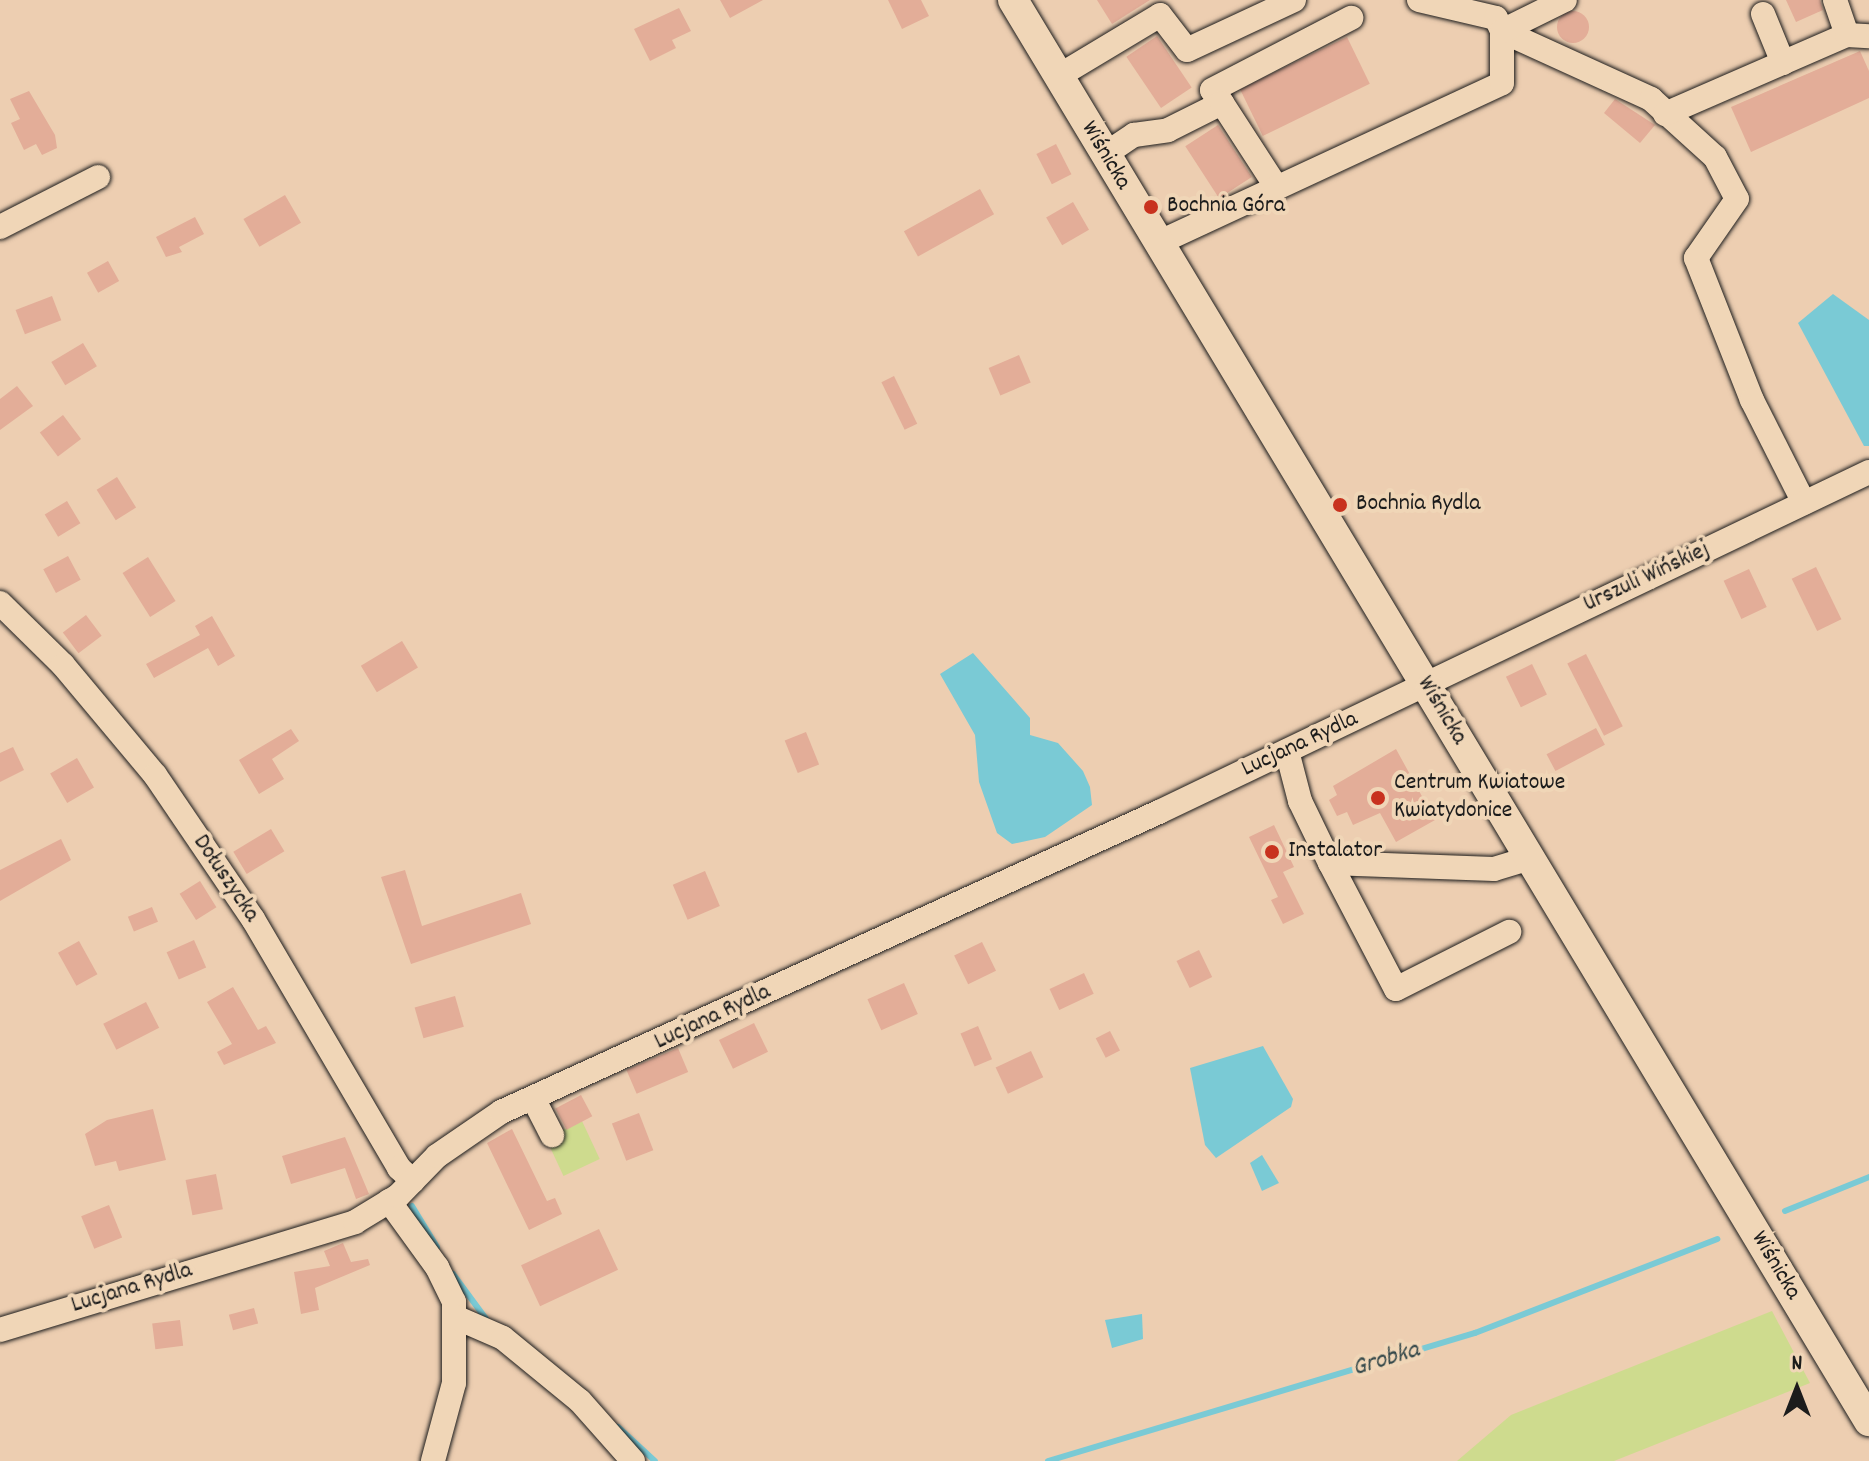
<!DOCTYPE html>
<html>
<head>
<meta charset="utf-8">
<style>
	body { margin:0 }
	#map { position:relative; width:1869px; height:1461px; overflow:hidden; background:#edceb1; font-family:Dekko,sans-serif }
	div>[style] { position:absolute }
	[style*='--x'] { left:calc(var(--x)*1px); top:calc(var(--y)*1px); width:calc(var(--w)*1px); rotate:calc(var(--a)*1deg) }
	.green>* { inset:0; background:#cedb8e; transform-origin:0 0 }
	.water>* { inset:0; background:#7acad5 }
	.stream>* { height:6px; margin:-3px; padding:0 3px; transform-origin:3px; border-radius:3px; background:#7acad5 }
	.building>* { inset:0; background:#e3ad98; transform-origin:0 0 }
	.round { border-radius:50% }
	.roads { filter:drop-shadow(0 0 2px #1c1c1c) drop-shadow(0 0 2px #1c1c1c) }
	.minor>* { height:24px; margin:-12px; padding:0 12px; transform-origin:12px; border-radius:12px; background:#f0d6b7 }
	.major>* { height:30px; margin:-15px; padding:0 15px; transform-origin:15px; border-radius:15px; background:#f0d6b7 }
	.dots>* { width:22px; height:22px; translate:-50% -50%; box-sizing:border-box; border:4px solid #f0d6b7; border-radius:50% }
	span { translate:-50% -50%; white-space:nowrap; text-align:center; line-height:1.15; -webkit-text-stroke:8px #f0d6b7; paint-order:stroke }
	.street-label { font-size:24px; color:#1c1c1c }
	.poi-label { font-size:24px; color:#1c1c1c }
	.left { translate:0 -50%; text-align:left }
	.water-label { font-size:26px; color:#34484a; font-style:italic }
	.north { position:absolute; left:1757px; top:1349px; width:80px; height:80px; -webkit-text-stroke:6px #f0d6b7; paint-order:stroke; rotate:0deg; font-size:22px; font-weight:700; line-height:32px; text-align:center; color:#1c1c1c }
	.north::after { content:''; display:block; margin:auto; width:28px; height:36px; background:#1c1c1c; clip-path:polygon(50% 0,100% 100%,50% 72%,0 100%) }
</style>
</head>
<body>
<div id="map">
	<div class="green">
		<i style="left:582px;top:1121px;width:42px;height:40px;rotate:65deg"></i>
		<i style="clip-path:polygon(1772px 1311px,1810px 1383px,1614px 1461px,1457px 1461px,1511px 1415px)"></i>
	</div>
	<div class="water">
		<i style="clip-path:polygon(1833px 294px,1869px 320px,1869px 446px,1864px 446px,1798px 323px)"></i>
		<i style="clip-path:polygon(973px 653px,1030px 718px,1030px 735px,1058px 743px,1083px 771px,1090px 787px,1092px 805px,1045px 837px,1012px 844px,997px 833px,979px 782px,975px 735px,940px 674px)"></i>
		<i style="clip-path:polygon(1263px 1046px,1293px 1099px,1291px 1107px,1216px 1158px,1205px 1145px,1190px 1068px)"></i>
		<i style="clip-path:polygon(1262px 1155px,1279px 1183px,1262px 1191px,1250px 1163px)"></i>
		<i style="clip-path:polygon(1142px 1314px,1143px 1339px,1112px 1348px,1105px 1320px)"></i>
	</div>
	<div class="stream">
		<i style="--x:412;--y:1206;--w:48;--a:58.6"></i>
		<i style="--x:1785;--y:1211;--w:91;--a:-22"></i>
		<i style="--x:453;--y:1274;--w:56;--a:53.7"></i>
		<i style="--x:618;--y:1427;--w:50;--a:42.6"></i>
		<i style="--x:1048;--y:1461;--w:446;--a:-16.7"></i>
		<i style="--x:1475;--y:1333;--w:260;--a:-21.2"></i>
	</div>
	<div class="building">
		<i style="clip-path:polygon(720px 0,763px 0,730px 18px)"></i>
		<i style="clip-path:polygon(888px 0,921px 0,929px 16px,902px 29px)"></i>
		<i style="clip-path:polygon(1097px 0,1150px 0,1112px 24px)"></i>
		<i style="clip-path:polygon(1786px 0,1820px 0,1823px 10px,1796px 22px)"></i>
		<i style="clip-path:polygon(679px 8px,691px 31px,672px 40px,676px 48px,650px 61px,634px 29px)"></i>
		<i class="round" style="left:1557px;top:11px;width:32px;height:32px"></i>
		<i style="left:1157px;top:36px;width:62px;height:37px;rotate:56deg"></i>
		<i style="left:1347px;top:37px;width:52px;height:119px;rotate:64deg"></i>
		<i style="clip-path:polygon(1860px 51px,1869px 71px,1869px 98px,1751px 152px,1731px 107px)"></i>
		<i style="clip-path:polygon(29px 91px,55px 135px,57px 148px,42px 155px,36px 144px,24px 150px,11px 123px,20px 119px,10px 99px)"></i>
		<i style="clip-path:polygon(1615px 99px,1655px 125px,1640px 143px,1604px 113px)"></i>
		<i style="left:1218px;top:125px;width:62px;height:39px;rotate:57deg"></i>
		<i style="left:1056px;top:144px;width:34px;height:22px;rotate:63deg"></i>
		<i style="left:980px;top:189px;width:29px;height:87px;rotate:61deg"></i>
		<i style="left:285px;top:195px;width:32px;height:48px;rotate:60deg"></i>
		<i style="left:1073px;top:202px;width:32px;height:31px;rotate:60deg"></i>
		<i style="clip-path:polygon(195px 217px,204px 234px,179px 247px,182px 252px,166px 257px,156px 237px)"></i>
		<i style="left:108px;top:261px;width:23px;height:24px;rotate:61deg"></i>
		<i style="left:52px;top:296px;width:26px;height:39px;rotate:69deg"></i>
		<i style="left:83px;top:343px;width:27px;height:37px;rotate:59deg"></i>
		<i style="left:1019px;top:355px;width:30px;height:33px;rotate:67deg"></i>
		<i style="left:894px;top:376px;width:53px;height:14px;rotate:64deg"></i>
		<i style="clip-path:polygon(17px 386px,33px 406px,0 430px,0 399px)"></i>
		<i style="left:63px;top:415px;width:30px;height:29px;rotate:53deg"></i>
		<i style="left:117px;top:477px;width:36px;height:24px;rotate:58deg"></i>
		<i style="left:67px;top:501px;width:26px;height:26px;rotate:59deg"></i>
		<i style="left:68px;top:556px;width:27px;height:28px;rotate:62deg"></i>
		<i style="left:148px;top:557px;width:52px;height:30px;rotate:58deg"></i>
		<i style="left:1816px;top:567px;width:58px;height:27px;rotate:64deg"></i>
		<i style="left:1749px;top:569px;width:42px;height:28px;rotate:65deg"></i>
		<i style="left:86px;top:615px;width:26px;height:29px;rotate:53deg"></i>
		<i style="clip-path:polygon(212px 616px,235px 656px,218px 666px,208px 648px,154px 678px,146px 664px,200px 635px,195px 626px)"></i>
		<i style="left:402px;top:641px;width:31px;height:48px;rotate:59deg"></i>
		<i style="left:1586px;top:654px;width:81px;height:21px;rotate:63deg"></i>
		<i style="left:1532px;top:664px;width:34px;height:29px;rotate:64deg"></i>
		<i style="left:1596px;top:728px;width:19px;height:56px;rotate:62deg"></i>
		<i style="clip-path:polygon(291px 729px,299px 741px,272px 759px,284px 779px,259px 794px,239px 760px)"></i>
		<i style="left:806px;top:732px;width:35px;height:23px;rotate:68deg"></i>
		<i style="clip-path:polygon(13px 747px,24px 770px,0 782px,0 753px)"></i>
		<i style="clip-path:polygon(1396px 749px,1435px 820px,1396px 842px,1380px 813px,1353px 825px,1347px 812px,1337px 816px,1329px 800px,1337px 795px,1333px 786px)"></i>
		<i style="left:77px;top:758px;width:34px;height:31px;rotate:60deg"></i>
		<i style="clip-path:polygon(1274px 825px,1294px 867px,1283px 872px,1304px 914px,1283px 924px,1271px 900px,1278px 897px,1249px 837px)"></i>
		<i style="left:271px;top:829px;width:26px;height:44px;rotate:59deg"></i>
		<i style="clip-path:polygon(61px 839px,71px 860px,0 901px,0 870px)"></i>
		<i style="clip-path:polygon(405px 870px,422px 926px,521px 893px,531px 924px,411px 964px,381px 877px)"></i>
		<i style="left:705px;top:871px;width:38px;height:35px;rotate:67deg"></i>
		<i style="left:200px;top:881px;width:31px;height:24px;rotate:58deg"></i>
		<i style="left:152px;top:907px;width:16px;height:26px;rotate:68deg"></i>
		<i style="left:194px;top:940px;width:30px;height:30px;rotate:66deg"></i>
		<i style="left:79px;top:941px;width:38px;height:24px;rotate:61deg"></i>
		<i style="left:982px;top:942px;width:32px;height:31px;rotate:64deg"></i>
		<i style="left:1199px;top:950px;width:30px;height:25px;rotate:64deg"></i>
		<i style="left:1084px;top:973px;width:23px;height:38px;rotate:65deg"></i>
		<i style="left:904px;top:983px;width:34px;height:40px;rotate:66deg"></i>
		<i style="clip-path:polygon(233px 987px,258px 1030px,266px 1026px,276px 1043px,224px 1065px,217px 1052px,232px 1044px,207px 1002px)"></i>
		<i style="left:455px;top:996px;width:32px;height:42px;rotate:74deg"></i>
		<i style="left:146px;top:1002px;width:29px;height:48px;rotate:63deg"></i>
		<i style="left:754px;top:1023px;width:32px;height:39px;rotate:64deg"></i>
		<i style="left:978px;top:1026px;width:36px;height:19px;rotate:67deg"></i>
		<i style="left:1110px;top:1031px;width:22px;height:16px;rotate:63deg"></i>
		<i style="left:678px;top:1048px;width:26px;height:56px;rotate:67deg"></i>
		<i style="left:1031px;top:1051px;width:29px;height:39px;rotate:65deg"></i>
		<i style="left:581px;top:1095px;width:24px;height:29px;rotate:62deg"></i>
		<i style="clip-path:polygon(153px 1109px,166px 1160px,119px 1171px,116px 1161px,95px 1166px,85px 1134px,107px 1120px)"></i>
		<i style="left:639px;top:1113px;width:40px;height:29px;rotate:69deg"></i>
		<i style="clip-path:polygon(512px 1129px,547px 1201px,555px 1198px,562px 1214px,529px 1230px,487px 1143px)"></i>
		<i style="clip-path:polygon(345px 1137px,369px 1194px,356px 1199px,345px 1168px,291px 1184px,282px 1156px)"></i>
		<i style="left:216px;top:1174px;width:36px;height:31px;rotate:79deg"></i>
		<i style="left:109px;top:1205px;width:35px;height:30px;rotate:68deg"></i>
		<i style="left:599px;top:1229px;width:45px;height:86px;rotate:65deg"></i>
		<i style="clip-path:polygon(343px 1243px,351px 1262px,368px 1259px,370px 1265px,315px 1288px,319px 1310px,301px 1314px,294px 1272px,330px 1266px,324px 1251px)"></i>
		<i style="left:254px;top:1308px;width:16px;height:26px;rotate:75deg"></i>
		<i style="left:180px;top:1320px;width:26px;height:28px;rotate:83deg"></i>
	</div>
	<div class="roads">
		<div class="minor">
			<i style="--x:1419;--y:0;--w:79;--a:13.2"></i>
			<i style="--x:1496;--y:18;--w:14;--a:65"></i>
			<i style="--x:1502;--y:31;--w:164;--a:24.5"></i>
			<i style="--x:1651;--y:99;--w:86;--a:42.2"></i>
			<i style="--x:1715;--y:157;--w:47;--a:62.4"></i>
			<i style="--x:1737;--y:199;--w:72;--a:124.8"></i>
			<i style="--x:1696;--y:258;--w:153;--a:68.5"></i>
			<i style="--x:1752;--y:400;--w:115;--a:63.2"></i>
			<i style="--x:1835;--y:0;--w:37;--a:71"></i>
			<i style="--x:1763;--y:14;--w:53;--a:67.8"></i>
			<i style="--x:1057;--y:77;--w:120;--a:-31"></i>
			<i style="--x:1160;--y:15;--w:44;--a:52.4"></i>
			<i style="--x:1187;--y:50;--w:118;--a:-25"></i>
			<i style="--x:1222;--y:103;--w:16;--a:-128"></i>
			<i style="--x:1212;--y:90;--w:157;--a:-27.4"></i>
			<i style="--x:1665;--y:114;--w:198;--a:-23.5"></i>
			<i style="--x:1847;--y:35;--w:22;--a:3"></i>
			<i style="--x:1104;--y:155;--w:36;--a:-34"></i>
			<i style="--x:1134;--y:135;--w:34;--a:-8"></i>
			<i style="--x:1168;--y:130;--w:60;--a:-26.6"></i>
			<i style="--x:1222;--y:103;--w:101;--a:57.1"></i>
			<i style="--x:0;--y:227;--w:110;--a:-27"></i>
			<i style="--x:1158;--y:243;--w:379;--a:-24.9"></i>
			<i style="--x:1502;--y:83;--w:52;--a:-90"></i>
			<i style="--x:1502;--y:31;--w:70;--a:-26.2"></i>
			<i style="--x:0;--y:603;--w:88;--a:44.5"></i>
			<i style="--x:63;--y:665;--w:143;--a:50.1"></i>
			<i style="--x:155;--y:775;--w:174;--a:55.8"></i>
			<i style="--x:253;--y:919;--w:289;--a:59.6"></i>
			<i style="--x:399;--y:1168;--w:19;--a:43"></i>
			<i style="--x:1287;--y:751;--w:52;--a:75.4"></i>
			<i style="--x:1300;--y:801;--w:69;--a:64.2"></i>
			<i style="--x:1330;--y:863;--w:164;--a:2.1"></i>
			<i style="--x:1494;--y:869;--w:37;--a:-17"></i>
			<i style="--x:1330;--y:863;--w:142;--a:62.4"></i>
			<i style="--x:1396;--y:989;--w:127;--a:-26.8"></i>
			<i style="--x:533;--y:1098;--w:42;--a:62.8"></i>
			<i style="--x:389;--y:1201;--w:82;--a:54"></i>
			<i style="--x:437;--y:1267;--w:39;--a:64"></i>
			<i style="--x:454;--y:1302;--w:81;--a:90"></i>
			<i style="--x:454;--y:1383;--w:81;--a:105.1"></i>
			<i style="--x:455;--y:1317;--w:52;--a:23.6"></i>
			<i style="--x:503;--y:1338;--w:99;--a:39.3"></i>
			<i style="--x:580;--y:1401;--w:80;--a:48.5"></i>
			<i style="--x:0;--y:1330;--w:371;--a:-16.9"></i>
			<i style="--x:355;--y:1222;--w:50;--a:-31.2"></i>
			<i style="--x:398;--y:1196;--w:56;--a:-45.7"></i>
			<i style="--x:437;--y:1156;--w:78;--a:-34.5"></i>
			<i style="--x:501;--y:1112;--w:723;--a:-24.51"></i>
			<i style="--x:1159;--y:812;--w:787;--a:-25.59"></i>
		</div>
		<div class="major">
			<i style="--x:1013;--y:0;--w:1659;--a:58.94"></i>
		</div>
	</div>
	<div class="dots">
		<i style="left:1151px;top:207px;background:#c8321e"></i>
		<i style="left:1340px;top:505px;background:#c8321e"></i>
		<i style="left:1378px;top:798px;background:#c8321e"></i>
		<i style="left:1272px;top:852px;background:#c8321e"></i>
	</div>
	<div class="street-label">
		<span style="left:1105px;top:156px;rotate:59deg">Wiśnicka</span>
		<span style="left:1647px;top:578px;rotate:-25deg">Urszuli Wińskiej</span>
		<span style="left:1441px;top:711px;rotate:59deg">Wiśnicka</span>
		<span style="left:1300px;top:745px;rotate:-25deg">Lucjana Rydla</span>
		<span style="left:225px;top:879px;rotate:56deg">Dołuszycka</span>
		<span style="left:713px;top:1018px;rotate:-25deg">Lucjana Rydla</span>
		<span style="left:1775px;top:1266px;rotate:59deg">Wiśnicka</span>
		<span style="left:132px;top:1289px;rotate:-17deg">Lucjana Rydla</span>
	</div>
	<div class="poi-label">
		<span class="left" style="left:1167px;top:207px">Bochnia Góra</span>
		<span class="left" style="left:1356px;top:505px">Bochnia Rydla</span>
		<span class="left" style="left:1394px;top:798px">Centrum Kwiatowe<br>Kwiatydonice</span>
		<span class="left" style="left:1288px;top:852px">Instalator</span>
	</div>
	<div class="water-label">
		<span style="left:1386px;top:1360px;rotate:-17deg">Grobka</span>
	</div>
	<div class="north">N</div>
</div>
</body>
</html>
